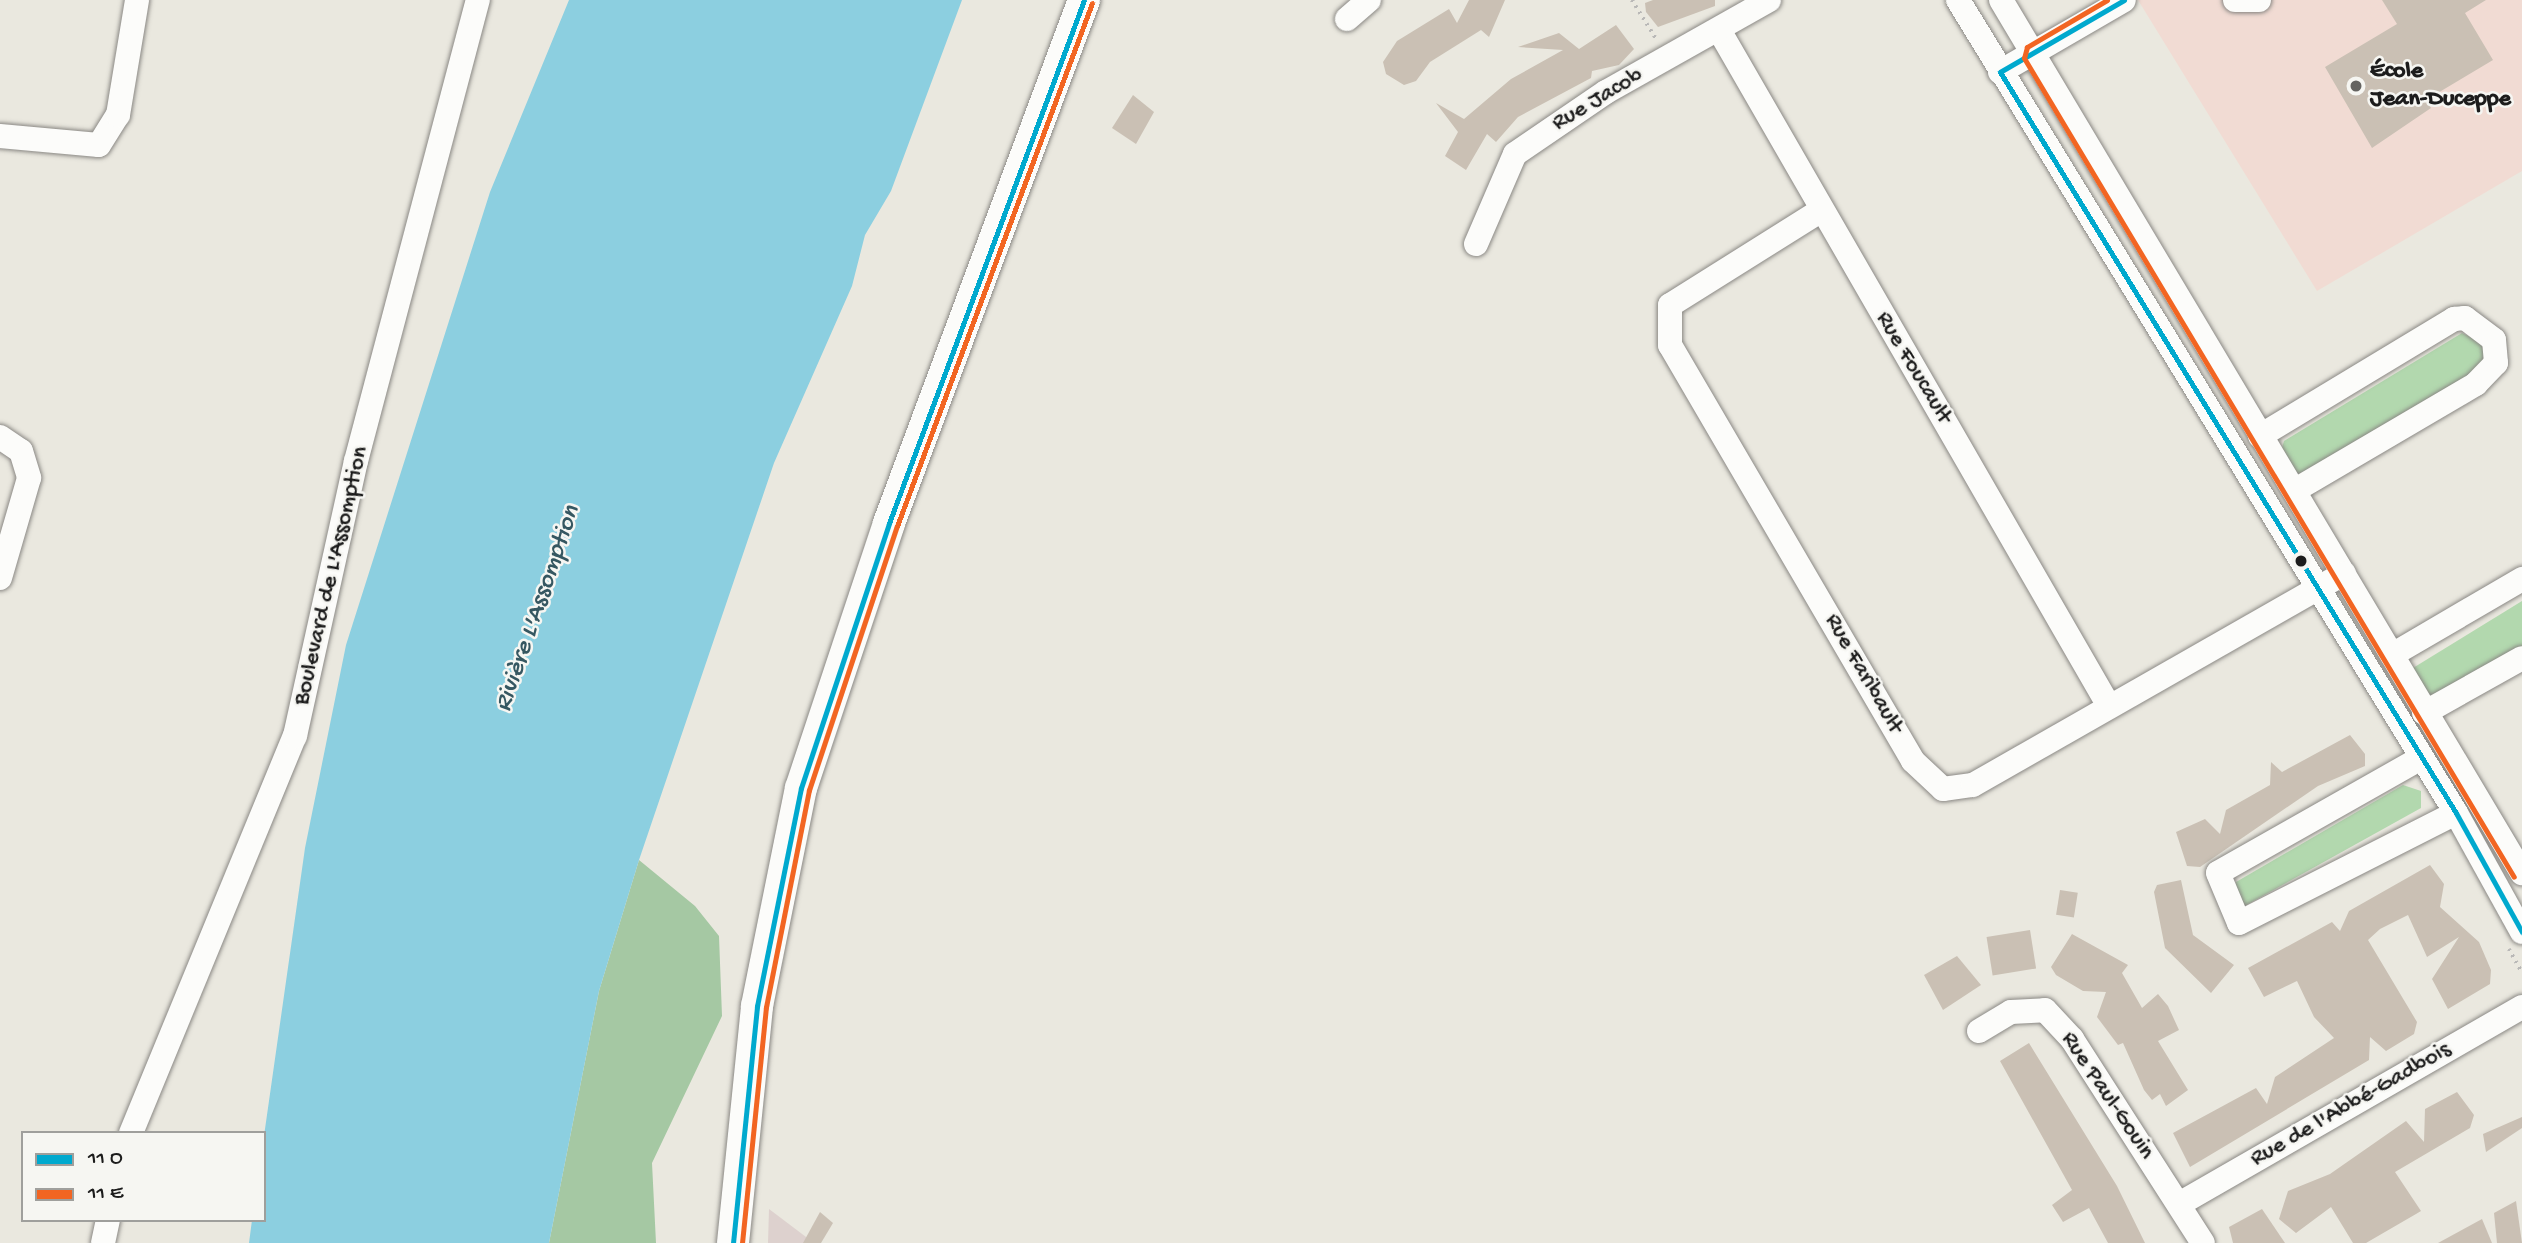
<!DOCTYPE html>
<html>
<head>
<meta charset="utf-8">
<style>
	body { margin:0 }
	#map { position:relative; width:2522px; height:1243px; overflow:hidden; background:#eae8df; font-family:"Gochi Hand",sans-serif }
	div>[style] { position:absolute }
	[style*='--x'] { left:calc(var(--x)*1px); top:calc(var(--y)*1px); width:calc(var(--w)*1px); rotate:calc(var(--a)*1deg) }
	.built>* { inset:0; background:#f1dbd3 }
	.industrial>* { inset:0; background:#ddd1ce }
	.green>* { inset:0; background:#b2d8ae }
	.forest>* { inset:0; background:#a5c8a3 }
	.water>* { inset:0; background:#8ccfe0 }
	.building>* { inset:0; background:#cac0b4; transform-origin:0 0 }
	.path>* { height:3.5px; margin-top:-1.75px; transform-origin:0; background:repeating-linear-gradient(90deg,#b9b8b7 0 2px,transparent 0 7px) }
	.roads { filter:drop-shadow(0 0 2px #8a8884) drop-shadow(0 0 2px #8a8884) }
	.minor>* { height:24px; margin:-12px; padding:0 12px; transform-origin:12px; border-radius:12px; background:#fcfcfa }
	.major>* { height:32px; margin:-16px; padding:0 16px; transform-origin:16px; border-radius:16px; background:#fcfcfa }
	.bus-1>* { height:5px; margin:-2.5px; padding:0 2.5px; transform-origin:2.5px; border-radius:2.5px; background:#00a9ce }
	.bus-2>* { height:5px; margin:-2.5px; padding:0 2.5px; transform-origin:2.5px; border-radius:2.5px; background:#f26522 }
	.dots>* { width:19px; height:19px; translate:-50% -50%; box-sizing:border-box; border:4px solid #f6f6f2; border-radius:50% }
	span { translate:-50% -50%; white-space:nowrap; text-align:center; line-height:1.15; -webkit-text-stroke:5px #f6f6f2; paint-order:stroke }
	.poi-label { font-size:24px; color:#1c1c1c; font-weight:700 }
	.left { translate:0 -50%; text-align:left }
	.street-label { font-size:24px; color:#1c1c1c }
	.water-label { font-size:26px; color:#355761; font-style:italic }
	.legend { position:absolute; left:21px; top:1131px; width:245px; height:91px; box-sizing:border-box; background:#f6f6f2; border:2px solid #9f9f9c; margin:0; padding:9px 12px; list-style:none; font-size:21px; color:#1c1c1c }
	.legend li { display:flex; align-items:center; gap:14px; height:35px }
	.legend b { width:35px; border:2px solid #9f9f9c }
</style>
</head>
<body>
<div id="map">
	<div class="built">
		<i style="clip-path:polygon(2138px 0,2522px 0,2522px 171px,2317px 291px)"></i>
	</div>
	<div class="industrial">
		<i style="clip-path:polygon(769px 1209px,814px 1243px,768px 1243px)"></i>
	</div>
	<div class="green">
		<i style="clip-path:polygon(2462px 333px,2487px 345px,2482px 372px,2303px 479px,2280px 455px,2284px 441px)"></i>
		<i style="clip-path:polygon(2522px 601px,2522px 648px,2438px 696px,2424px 695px,2413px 668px)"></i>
		<i style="clip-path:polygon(2403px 785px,2421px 791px,2421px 808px,2241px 908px,2234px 899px,2236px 882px)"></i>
	</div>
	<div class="forest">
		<i style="clip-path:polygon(639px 860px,695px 906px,719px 936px,722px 1016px,652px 1163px,656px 1243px,549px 1243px,599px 991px)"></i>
	</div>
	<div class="water">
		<i style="clip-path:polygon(569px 0,962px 0,891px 191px,865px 235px,852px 286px,774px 463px,639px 860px,599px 991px,549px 1243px,249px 1243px,252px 1220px,264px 1220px,264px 1136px,305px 848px,346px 645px,490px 192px)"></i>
	</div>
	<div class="building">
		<i style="clip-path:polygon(1469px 0,1505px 0,1489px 37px,1481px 30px,1430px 62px,1416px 81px,1404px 85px,1386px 74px,1383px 62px,1397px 41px,1449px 9px,1457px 23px)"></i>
		<i style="clip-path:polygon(1653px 0,1715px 0,1715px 6px,1658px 27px,1646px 12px,1645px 3px)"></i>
		<i style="clip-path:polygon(2382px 0,2486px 0,2465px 13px,2493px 60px,2426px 100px,2431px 108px,2372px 148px,2325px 67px,2397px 24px)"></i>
		<i style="clip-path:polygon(1616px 25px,1634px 49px,1619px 65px,1592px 71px,1591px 78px,1518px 117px,1496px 142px,1487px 134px,1466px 170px,1445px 156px,1458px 132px,1436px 103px,1464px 119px,1511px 79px,1563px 50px,1518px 47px,1559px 33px,1579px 49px)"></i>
		<i style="clip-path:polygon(1133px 95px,1154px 112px,1136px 144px,1112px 128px)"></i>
		<i style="clip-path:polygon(2350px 735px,2365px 754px,2365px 766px,2318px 786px,2200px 867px,2187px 866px,2176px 832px,2205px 819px,2220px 834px,2226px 810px,2270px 785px,2271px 762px,2282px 772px)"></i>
		<i style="clip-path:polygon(2430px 865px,2444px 884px,2440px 907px,2479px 942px,2491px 970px,2490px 984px,2448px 1009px,2432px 979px,2459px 937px,2427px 957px,2408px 915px,2380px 929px,2368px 940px,2417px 1022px,2414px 1034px,2386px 1051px,2370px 1037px,2369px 1060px,2190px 1167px,2173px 1133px,2256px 1088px,2267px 1104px,2275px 1077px,2334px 1038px,2314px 1017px,2297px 981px,2264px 997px,2248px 968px,2332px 922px,2340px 931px,2349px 911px)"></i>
		<i style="clip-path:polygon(2181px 880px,2193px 935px,2234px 965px,2211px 993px,2165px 948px,2154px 892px,2157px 885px)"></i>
		<i style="left:2060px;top:890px;width:18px;height:25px;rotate:9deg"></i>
		<i style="left:2030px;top:930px;width:39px;height:44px;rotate:81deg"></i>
		<i style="clip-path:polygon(2072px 934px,2128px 965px,2122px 973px,2142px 1008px,2158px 994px,2168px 1006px,2179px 1030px,2158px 1041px,2188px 1090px,2166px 1106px,2160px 1094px,2152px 1100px,2144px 1090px,2123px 1043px,2118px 1045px,2097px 1017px,2106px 992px,2083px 991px,2056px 975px,2051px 967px)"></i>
		<i style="clip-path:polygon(1957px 956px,1981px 985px,1943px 1010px,1924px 975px)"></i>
		<i style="clip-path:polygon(2029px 1043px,2117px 1186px,2145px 1243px,2108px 1243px,2089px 1208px,2063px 1222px,2052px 1205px,2072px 1190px,2000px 1061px)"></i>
		<i style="clip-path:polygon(2457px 1092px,2474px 1115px,2470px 1128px,2395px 1172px,2421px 1211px,2416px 1214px,2366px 1243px,2353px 1243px,2331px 1207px,2296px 1233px,2279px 1219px,2288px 1191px,2330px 1174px,2406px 1121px,2424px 1142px,2425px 1109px)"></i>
		<i style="clip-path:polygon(2522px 1117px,2522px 1128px,2486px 1152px,2483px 1134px)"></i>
		<i style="clip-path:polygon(2516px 1201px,2522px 1243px,2497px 1243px,2494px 1213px)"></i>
		<i style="clip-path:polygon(2262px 1209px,2285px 1243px,2233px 1243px,2229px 1227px)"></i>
		<i style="clip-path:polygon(820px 1212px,833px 1223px,821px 1243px,803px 1243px)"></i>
		<i style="clip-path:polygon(2482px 1219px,2492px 1243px,2438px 1243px)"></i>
	</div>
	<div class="path">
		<i style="--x:1632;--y:0;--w:47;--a:58"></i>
		<i style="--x:2509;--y:949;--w:26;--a:61"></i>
	</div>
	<div class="roads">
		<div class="minor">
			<i style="--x:1958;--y:0;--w:953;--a:58.51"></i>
			<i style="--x:2456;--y:813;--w:136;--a:61"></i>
			<i style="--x:2001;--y:0;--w:1017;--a:59.17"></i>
			<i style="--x:2235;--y:0;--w:24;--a:0"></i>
			<i style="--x:1347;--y:19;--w:29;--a:-41"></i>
			<i style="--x:1719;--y:30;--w:780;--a:60.02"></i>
			<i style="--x:2000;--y:72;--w:143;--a:-30.1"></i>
			<i style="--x:0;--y:136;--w:99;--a:5.2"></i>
			<i style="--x:99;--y:145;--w:36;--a:-58"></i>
			<i style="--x:118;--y:115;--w:117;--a:-80.6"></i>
			<i style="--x:1820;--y:211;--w:177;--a:147.9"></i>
			<i style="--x:1670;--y:305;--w:40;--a:90"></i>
			<i style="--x:1670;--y:345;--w:482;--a:59.7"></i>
			<i style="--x:1913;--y:761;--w:41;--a:43"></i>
			<i style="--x:1943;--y:789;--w:30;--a:-8"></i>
			<i style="--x:1973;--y:785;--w:427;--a:-29.7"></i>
			<i style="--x:1476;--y:244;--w:98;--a:-66.6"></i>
			<i style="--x:1515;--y:154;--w:110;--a:-34.3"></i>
			<i style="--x:1606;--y:92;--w:187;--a:-29.4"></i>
			<i style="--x:2260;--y:436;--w:227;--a:-31.1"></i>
			<i style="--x:2454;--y:319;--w:11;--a:-5"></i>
			<i style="--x:2465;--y:318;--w:36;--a:37"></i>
			<i style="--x:2494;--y:340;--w:23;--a:85"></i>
			<i style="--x:2496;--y:363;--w:29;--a:134"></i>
			<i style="--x:2476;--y:384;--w:210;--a:149.6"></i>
			<i style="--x:0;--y:437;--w:25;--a:34"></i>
			<i style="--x:21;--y:451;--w:28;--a:73"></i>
			<i style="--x:29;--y:478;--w:104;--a:106.2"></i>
			<i style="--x:2392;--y:655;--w:151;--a:-30.3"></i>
			<i style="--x:2424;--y:713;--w:112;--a:-29.3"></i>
			<i style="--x:2421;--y:758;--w:233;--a:150.5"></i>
			<i style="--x:2218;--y:873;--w:54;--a:67.2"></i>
			<i style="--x:2239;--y:923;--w:243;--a:-26.9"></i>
			<i style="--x:1979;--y:1031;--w:37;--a:-31"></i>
			<i style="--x:2011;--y:1012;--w:34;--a:-3"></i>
			<i style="--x:2045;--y:1010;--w:40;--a:47"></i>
			<i style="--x:2072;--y:1039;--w:242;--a:57.3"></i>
			<i style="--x:131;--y:1133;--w:430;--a:-67.6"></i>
			<i style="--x:295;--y:736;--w:282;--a:-77.5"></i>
			<i style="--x:356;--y:461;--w:477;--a:-75.2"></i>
			<i style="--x:2181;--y:1203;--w:393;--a:-29.9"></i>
			<i style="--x:103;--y:1243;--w:24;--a:-78"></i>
		</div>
		<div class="major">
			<i style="--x:733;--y:1243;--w:238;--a:-84.2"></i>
			<i style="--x:757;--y:1006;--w:222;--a:-78.6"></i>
			<i style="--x:801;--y:788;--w:279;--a:-71.6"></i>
			<i style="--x:889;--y:523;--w:558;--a:-69.55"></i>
		</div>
	</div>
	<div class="bus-1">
		<i style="--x:2124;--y:0;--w:143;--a:149.9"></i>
		<i style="--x:2000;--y:72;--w:870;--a:58.39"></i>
		<i style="--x:2456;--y:813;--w:136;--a:61"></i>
		<i style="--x:733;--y:1243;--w:238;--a:-84.2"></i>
		<i style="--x:757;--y:1006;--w:222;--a:-78.6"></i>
		<i style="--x:801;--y:788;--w:279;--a:-71.6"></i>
		<i style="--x:889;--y:523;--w:558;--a:-69.55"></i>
	</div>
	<div class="bus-2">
		<i style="--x:2107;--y:0;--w:93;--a:149.6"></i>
		<i style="--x:2027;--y:47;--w:11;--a:105"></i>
		<i style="--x:2024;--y:58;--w:954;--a:59.11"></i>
		<i style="--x:742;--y:1243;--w:237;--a:-84.2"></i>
		<i style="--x:766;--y:1007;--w:221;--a:-78.8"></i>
		<i style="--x:809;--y:790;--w:278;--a:-71.6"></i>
		<i style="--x:897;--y:526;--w:558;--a:-69.55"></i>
	</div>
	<div class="dots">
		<i style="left:2356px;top:86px;background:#646360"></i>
		<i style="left:2301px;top:561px;background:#1c1c1c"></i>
	</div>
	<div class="poi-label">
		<span class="left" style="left:2370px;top:86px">École<br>Jean-Duceppe</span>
	</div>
	<div class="street-label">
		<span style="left:1598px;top:100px;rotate:-31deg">Rue Jacob</span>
		<span style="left:1913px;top:368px;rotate:59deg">Rue Foucault</span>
		<span style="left:332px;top:576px;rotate:-77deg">Boulevard de L'Assomption</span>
		<span style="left:1863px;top:674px;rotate:60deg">Rue Faribault</span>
		<span style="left:2107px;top:1096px;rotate:56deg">Rue Paul-Gouin</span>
		<span style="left:2351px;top:1105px;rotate:-30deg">Rue de l'Abbé-Gadbois</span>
	</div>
	<div class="water-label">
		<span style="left:539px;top:609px;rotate:-71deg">Rivière L'Assomption</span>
	</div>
	<ul class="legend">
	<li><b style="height:9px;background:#00a9ce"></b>11 O</li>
	<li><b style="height:9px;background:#f26522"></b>11 E</li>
	</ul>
</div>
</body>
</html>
